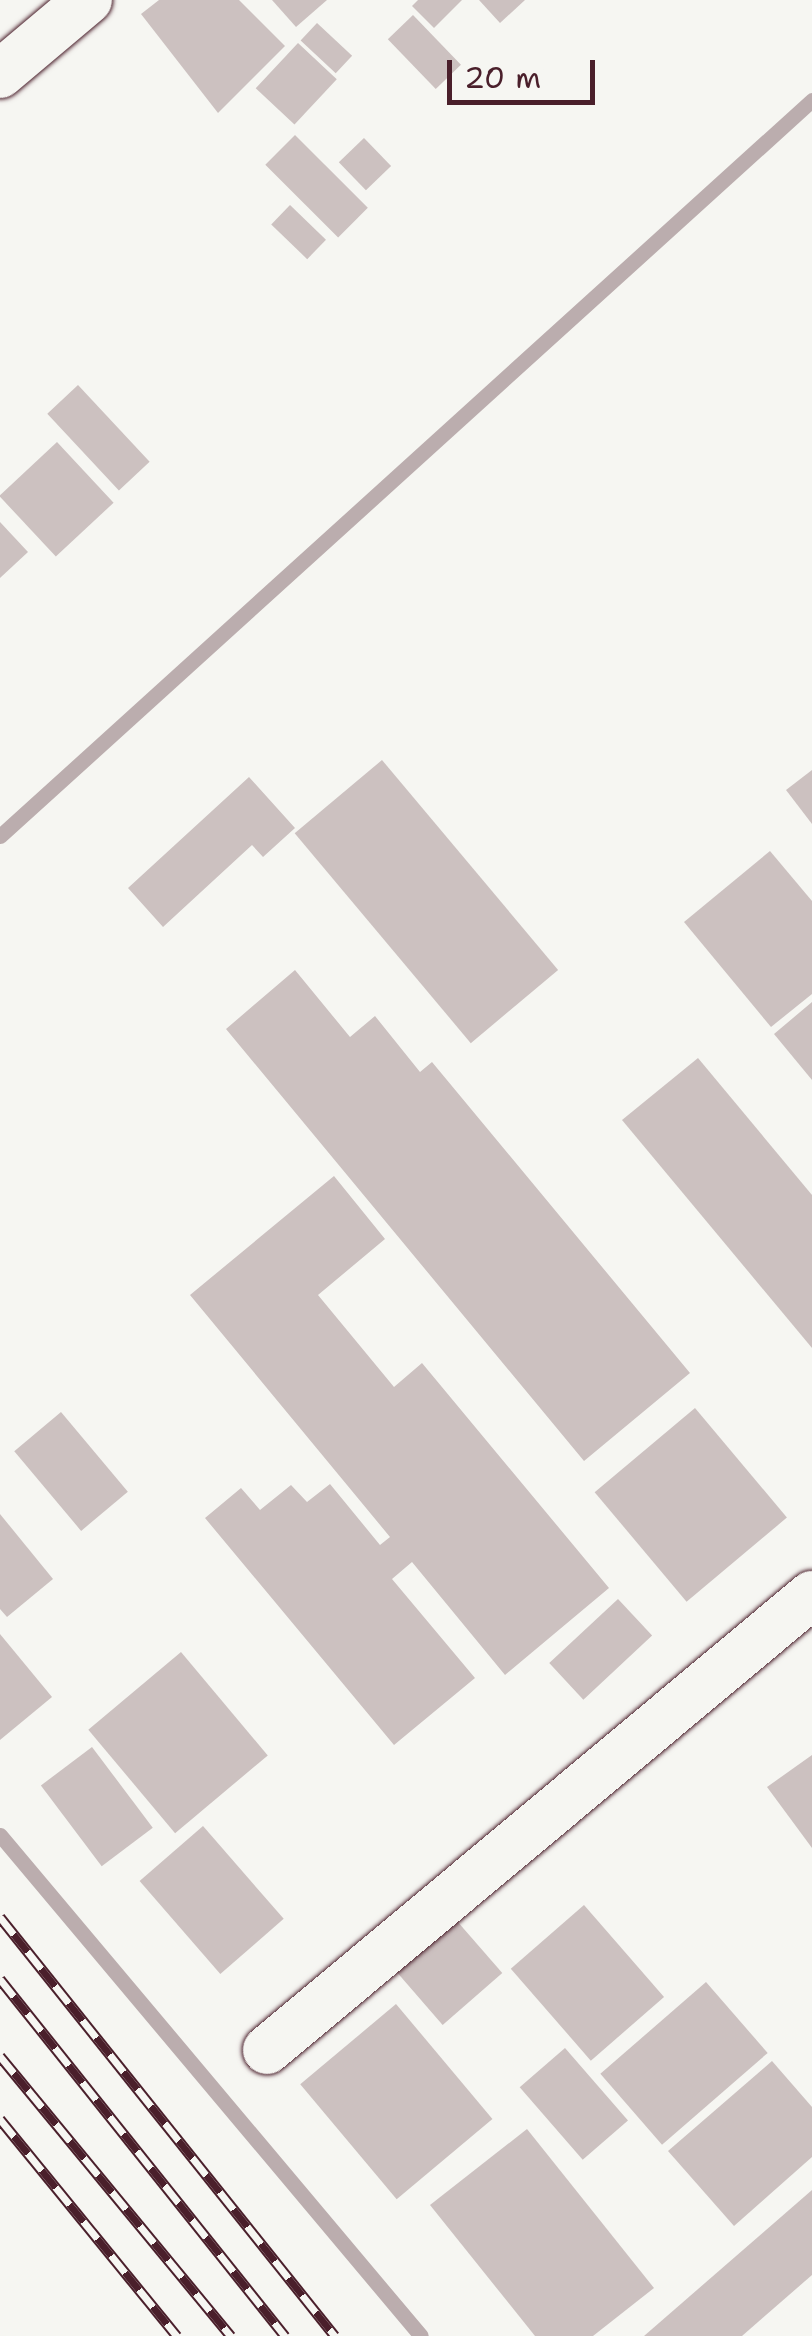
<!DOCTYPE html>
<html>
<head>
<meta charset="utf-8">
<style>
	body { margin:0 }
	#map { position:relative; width:812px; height:2336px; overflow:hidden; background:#f6f6f2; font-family:"Shantell Sans",sans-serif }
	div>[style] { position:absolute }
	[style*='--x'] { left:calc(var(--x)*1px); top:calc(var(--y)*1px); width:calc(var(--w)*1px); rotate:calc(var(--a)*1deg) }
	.stream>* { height:15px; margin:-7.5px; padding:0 7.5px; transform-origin:7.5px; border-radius:7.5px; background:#bbadae }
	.building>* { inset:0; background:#ccc1c0; transform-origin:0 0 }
	.roads { filter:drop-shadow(0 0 2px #4a1f2b) drop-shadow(0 0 2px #4a1f2b) }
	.street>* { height:48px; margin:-24px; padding:0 24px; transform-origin:24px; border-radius:24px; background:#f6f6f2 }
	.rail>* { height:11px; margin-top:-5.5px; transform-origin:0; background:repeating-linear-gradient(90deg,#f6f6f2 0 22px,#4a1f2b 0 44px); box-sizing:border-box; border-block:2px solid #4a1f2b }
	span { translate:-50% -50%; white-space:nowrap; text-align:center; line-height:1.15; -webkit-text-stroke:10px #f6f6f2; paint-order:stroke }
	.scale { position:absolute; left:447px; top:60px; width:148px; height:45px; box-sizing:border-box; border:5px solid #4a1f2b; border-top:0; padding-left:12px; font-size:30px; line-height:35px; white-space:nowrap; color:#4a1f2b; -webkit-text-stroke:8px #f6f6f2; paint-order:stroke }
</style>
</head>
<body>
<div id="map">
	<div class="stream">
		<i style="--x:0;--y:836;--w:1096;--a:-42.19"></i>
		<i style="--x:0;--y:1835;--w:654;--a:49.96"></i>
	</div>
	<div class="building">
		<i style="clip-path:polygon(159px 0,239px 0,285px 46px,218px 113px,141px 14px)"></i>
		<i style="clip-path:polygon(272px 0,327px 0,296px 27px)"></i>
		<i style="clip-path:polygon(418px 0,462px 0,434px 28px,412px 6px)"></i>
		<i style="clip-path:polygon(479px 0,525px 0,500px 23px)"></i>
		<i style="left:413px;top:15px;width:69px;height:35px;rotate:46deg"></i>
		<i style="left:317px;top:23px;width:48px;height:24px;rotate:43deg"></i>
		<i style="left:298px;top:43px;width:53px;height:62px;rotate:43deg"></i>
		<i style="left:295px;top:135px;width:103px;height:42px;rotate:45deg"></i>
		<i style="left:364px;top:138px;width:39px;height:35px;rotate:46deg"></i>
		<i style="left:290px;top:205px;width:50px;height:27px;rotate:44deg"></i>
		<i style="left:78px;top:385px;width:105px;height:42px;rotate:47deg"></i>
		<i style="left:57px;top:442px;width:83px;height:79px;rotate:47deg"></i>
		<i style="clip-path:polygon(0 522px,28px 552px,0 578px)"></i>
		<i style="left:382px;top:760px;width:274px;height:114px;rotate:50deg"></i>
		<i style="clip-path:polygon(812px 770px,812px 824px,786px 790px)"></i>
		<i style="clip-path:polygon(249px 777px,295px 828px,263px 857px,252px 845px,163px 927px,128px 888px)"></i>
		<i style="clip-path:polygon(770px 851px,812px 901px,812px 994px,771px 1027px,684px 922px)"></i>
		<i style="clip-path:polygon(295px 970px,350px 1037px,375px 1016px,420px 1072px,432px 1062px,690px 1373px,584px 1461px,226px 1029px)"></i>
		<i style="clip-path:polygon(812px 1002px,812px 1080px,774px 1034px)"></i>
		<i style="clip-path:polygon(698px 1058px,812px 1195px,812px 1348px,622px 1120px)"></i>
		<i style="clip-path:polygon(334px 1176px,385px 1239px,318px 1295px,394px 1387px,422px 1363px,609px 1588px,505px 1675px,412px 1562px,392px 1579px,475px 1678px,394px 1745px,205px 1518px,241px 1488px,260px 1510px,291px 1485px,307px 1502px,330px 1484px,380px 1545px,390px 1537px,190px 1295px)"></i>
		<i style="left:695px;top:1408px;width:143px;height:131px;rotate:50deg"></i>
		<i style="left:61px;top:1412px;width:104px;height:61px;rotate:50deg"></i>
		<i style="clip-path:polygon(0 1514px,53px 1579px,7px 1617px,0 1609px)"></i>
		<i style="left:618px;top:1599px;width:50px;height:94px;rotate:47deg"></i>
		<i style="clip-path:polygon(0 1634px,52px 1697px,0 1740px)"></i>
		<i style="left:181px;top:1652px;width:135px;height:121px;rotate:50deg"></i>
		<i style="left:92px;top:1747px;width:101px;height:64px;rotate:53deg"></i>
		<i style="clip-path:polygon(812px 1755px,812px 1848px,767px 1787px)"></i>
		<i style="left:203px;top:1826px;width:123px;height:84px;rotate:49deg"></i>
		<i style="left:584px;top:1905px;width:122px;height:97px;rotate:49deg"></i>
		<i style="left:457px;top:1921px;width:69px;height:79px;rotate:49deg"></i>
		<i style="left:706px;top:1982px;width:94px;height:140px;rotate:49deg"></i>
		<i style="left:396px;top:2004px;width:150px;height:125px;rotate:50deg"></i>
		<i style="left:565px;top:2048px;width:96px;height:60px;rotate:49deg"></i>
		<i style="clip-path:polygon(772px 2061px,812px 2107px,812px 2157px,734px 2226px,668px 2151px)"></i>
		<i style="clip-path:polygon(527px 2129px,654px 2288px,593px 2336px,535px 2336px,430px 2205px)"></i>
		<i style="clip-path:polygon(812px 2190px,812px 2275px,742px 2336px,644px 2336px)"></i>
	</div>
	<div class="roads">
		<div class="street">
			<i style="--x:0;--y:74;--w:115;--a:-40.1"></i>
			<i style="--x:267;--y:2050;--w:710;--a:-39.86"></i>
		</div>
	</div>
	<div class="rail">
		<i style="--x:0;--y:1917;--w:536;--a:51.36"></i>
		<i style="--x:0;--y:1979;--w:457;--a:51.4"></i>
		<i style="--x:0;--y:2056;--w:363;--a:50.5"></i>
		<i style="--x:0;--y:2119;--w:280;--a:50.8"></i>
	</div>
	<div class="scale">20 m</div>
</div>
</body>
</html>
